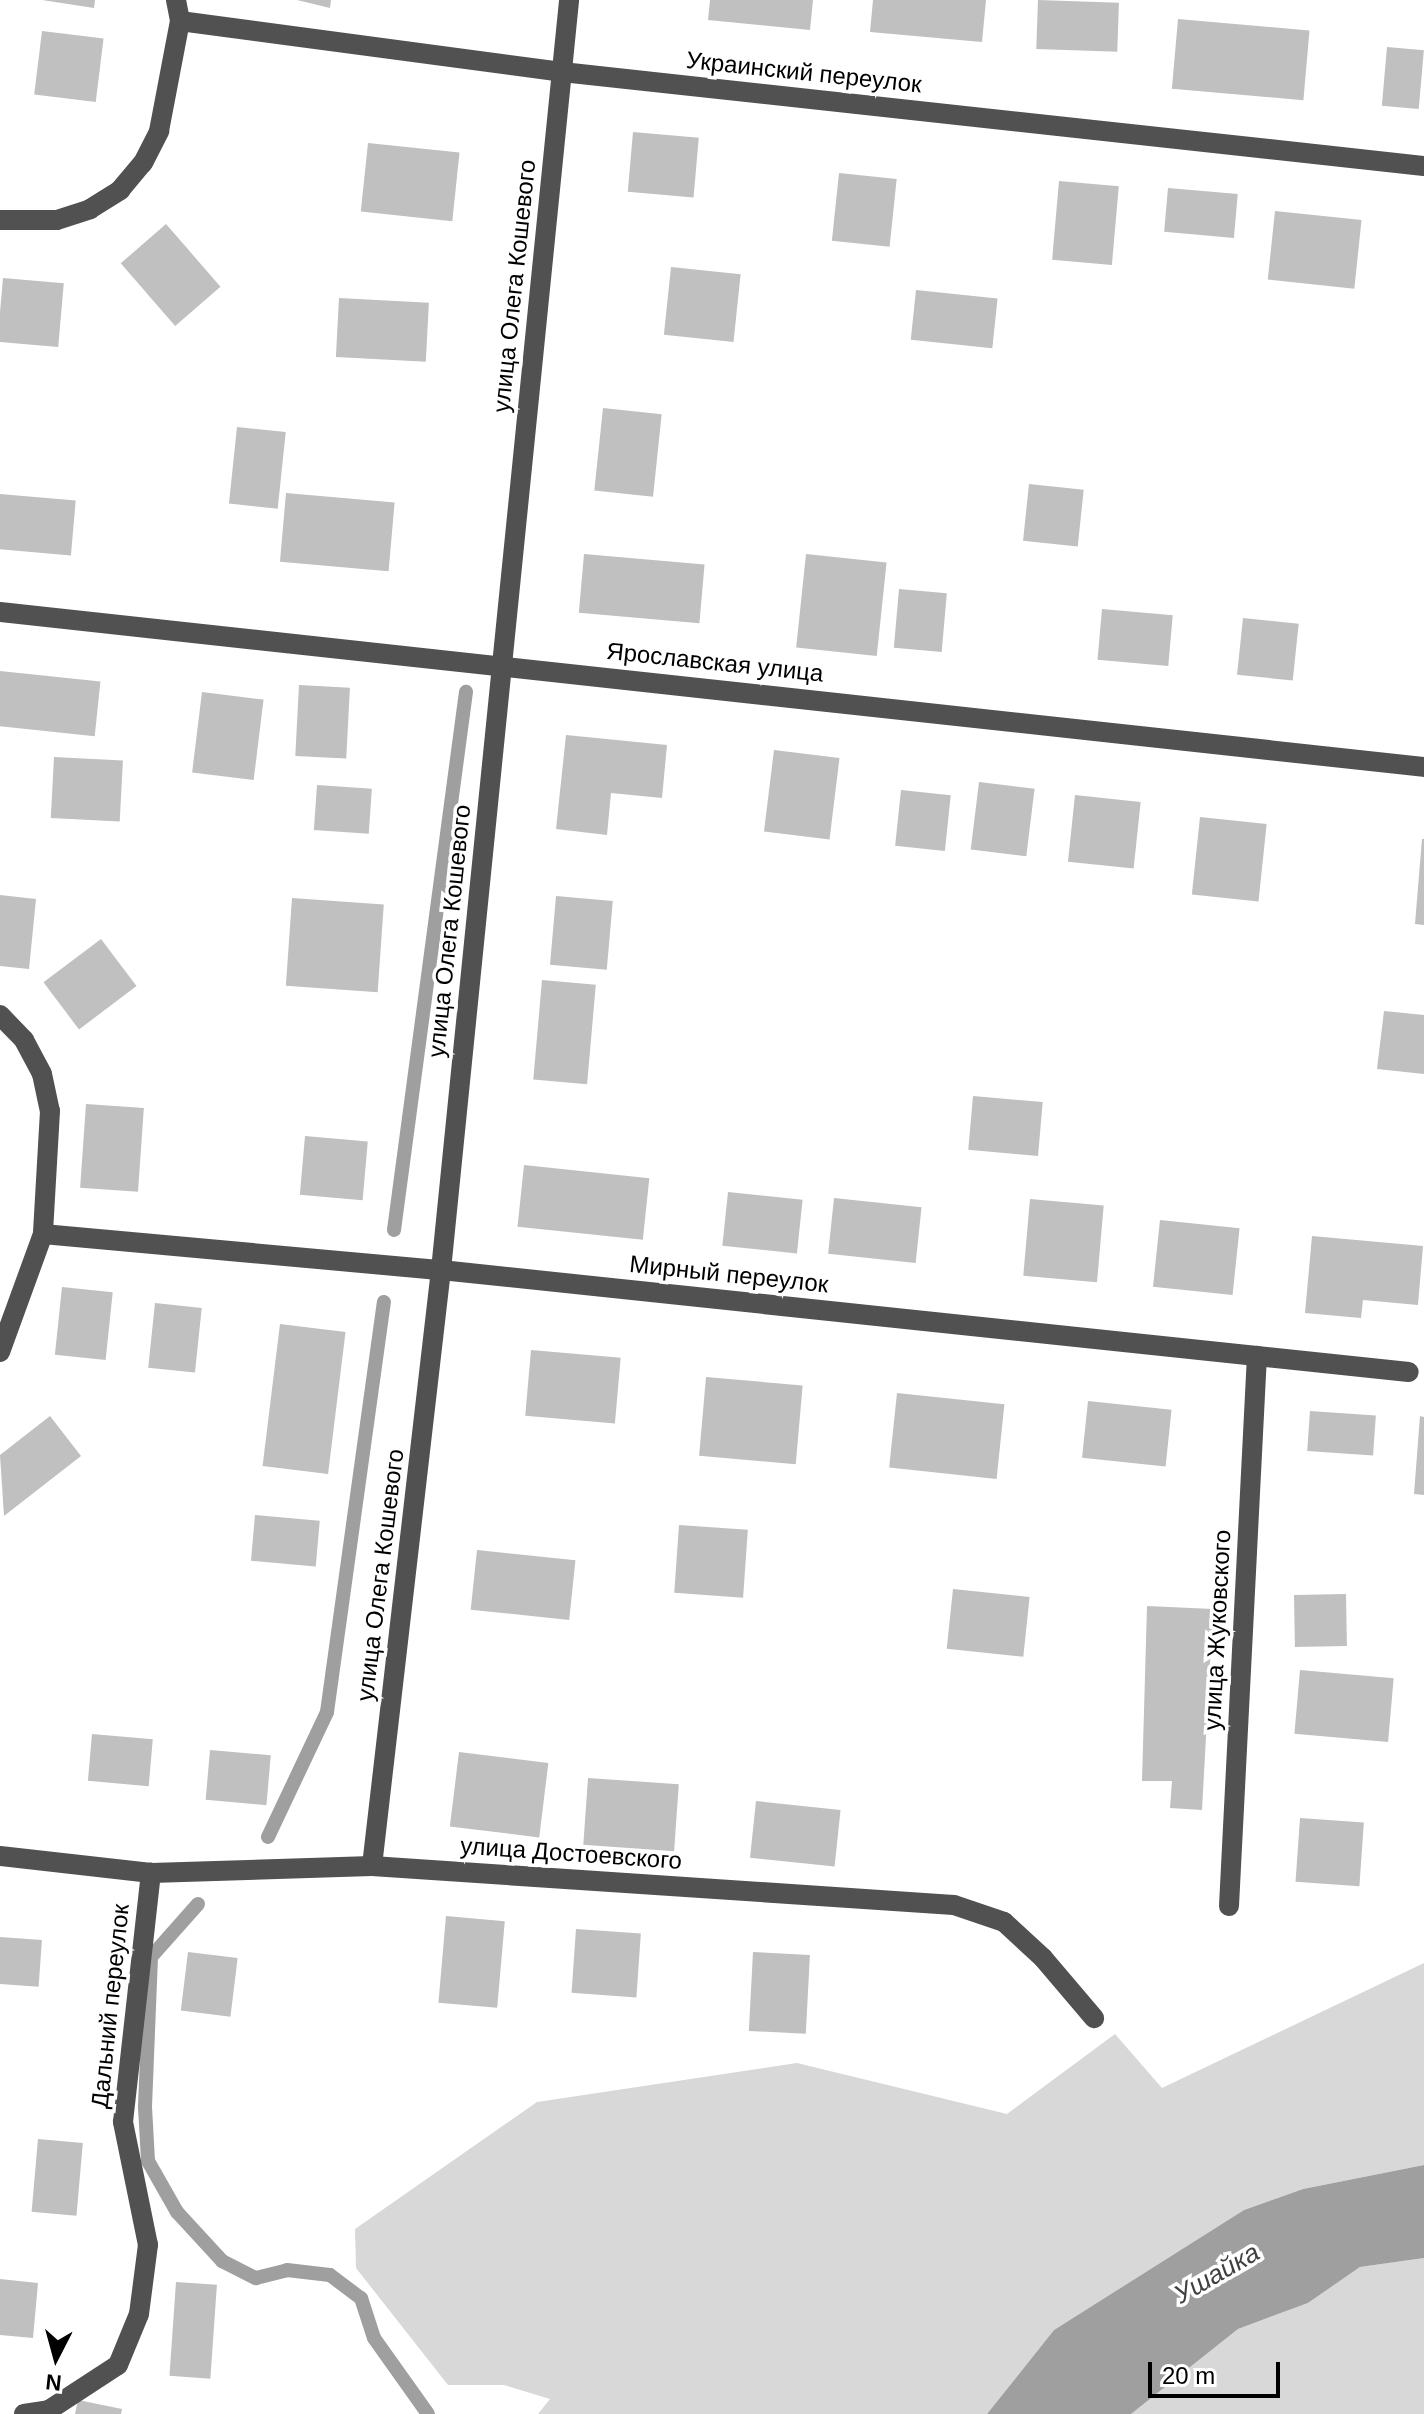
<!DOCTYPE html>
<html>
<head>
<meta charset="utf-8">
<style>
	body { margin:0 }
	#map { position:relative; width:1424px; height:2414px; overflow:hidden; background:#fff; font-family:Helvetica,sans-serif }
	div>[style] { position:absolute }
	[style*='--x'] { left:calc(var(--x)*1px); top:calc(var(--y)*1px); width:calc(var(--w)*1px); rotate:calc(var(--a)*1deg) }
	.green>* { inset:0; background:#d8d8d8 }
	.water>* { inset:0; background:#9f9f9f }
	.stream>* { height:14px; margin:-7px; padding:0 7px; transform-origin:7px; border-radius:7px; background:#9f9f9f }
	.building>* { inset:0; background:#c0c0c0; transform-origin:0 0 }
	.minor>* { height:20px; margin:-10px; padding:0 10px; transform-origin:10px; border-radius:10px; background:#515151 }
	span { translate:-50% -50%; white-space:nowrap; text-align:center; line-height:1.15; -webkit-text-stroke:7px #fff; paint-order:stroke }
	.street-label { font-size:24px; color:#000 }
	.water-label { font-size:26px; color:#404040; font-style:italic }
	.north { position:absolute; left:16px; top:2318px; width:80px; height:80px; -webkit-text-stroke:6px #fff; paint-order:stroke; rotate:186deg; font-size:22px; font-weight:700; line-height:32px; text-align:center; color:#000 }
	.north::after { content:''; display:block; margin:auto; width:28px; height:36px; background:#000; clip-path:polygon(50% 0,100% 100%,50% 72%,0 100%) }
	.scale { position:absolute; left:1148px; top:2362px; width:132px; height:36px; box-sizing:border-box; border:4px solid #000; border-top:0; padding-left:10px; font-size:24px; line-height:28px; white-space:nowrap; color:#000; -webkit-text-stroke:6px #fff; paint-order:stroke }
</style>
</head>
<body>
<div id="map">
	<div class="green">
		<i style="clip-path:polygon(1424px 1963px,1424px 2165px,1303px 2189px,1244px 2210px,1054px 2330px,987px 2414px,538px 2414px,550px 2399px,504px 2385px,448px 2385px,356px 2268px,355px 2229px,537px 2102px,797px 2063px,1007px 2114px,1115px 2034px,1162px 2088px)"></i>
		<i style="clip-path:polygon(1424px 2258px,1424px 2414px,1131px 2414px,1238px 2329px,1308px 2303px,1360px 2267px)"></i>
	</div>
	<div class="water">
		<i style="clip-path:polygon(1424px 2165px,1424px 2258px,1360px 2267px,1308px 2303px,1238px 2329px,1131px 2414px,987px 2414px,1054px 2330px,1244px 2210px,1303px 2189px)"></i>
	</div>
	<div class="stream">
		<i style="--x:394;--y:1230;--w:543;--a:-82.38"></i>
		<i style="--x:268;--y:1837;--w:138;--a:-64.7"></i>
		<i style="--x:327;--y:1712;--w:414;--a:-82.1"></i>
		<i style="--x:198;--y:1904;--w:71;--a:131.6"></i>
		<i style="--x:151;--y:1957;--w:150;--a:92.3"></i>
		<i style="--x:145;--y:2107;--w:54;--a:86.8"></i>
		<i style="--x:148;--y:2161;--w:59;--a:60.4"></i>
		<i style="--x:177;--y:2212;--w:67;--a:47.4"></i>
		<i style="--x:222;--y:2261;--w:38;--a:27"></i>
		<i style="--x:256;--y:2278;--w:32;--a:-14"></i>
		<i style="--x:287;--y:2270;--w:43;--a:6.6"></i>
		<i style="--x:330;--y:2275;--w:39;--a:37"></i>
		<i style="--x:361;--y:2298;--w:42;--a:72"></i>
		<i style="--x:374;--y:2338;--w:93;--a:54.6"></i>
	</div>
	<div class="building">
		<i style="clip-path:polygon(42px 0,95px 0,94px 8px)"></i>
		<i style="clip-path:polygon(297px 0,331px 0,330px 8px)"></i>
		<i style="clip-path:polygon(710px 0,813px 0,810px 30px,708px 20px)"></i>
		<i style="clip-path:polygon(873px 0,986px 0,982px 42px,870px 32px)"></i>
		<i style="left:1038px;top:0;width:81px;height:49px;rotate:2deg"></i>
		<i style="left:1178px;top:19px;width:132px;height:70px;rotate:5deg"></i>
		<i style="left:42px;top:31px;width:62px;height:64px;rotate:7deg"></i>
		<i style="left:1387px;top:47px;width:37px;height:59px;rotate:5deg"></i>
		<i style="left:633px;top:132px;width:66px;height:60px;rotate:5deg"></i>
		<i style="left:368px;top:143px;width:92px;height:69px;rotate:6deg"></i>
		<i style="left:839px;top:173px;width:58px;height:68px;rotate:6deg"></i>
		<i style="left:1059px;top:181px;width:60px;height:79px;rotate:5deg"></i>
		<i style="left:1168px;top:188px;width:70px;height:44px;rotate:5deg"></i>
		<i style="left:1275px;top:211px;width:87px;height:69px;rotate:6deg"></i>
		<i style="left:166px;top:224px;width:83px;height:60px;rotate:49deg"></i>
		<i style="left:671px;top:267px;width:70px;height:68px;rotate:6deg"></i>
		<i style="left:3px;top:278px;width:61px;height:64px;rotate:5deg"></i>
		<i style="left:916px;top:290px;width:82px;height:50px;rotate:6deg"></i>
		<i style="left:339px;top:298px;width:90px;height:59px;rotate:3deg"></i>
		<i style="left:603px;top:408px;width:59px;height:83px;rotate:6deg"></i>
		<i style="left:237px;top:427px;width:49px;height:77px;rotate:6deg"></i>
		<i style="left:1029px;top:484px;width:55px;height:57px;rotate:6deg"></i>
		<i style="left:286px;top:493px;width:109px;height:69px;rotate:5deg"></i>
		<i style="left:0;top:494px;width:76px;height:55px;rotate:5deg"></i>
		<i style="left:584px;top:554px;width:121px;height:59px;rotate:5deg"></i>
		<i style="left:806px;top:554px;width:81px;height:94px;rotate:6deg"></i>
		<i style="left:899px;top:589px;width:48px;height:59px;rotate:5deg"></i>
		<i style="left:1102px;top:609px;width:71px;height:51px;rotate:5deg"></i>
		<i style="left:1243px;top:618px;width:56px;height:57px;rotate:6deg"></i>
		<i style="left:0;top:671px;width:101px;height:55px;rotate:6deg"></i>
		<i style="left:299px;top:685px;width:51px;height:71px;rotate:3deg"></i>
		<i style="left:202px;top:692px;width:62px;height:81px;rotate:7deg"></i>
		<i style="clip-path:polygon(566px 735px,667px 745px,662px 798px,611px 793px,607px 835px,556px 829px)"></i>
		<i style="left:774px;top:750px;width:66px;height:82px;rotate:7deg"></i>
		<i style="left:54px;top:757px;width:69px;height:61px;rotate:3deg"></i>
		<i style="left:979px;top:782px;width:56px;height:68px;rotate:7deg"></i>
		<i style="left:317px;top:785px;width:55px;height:45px;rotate:4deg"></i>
		<i style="left:901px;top:790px;width:50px;height:56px;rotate:6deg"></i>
		<i style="left:1075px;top:795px;width:66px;height:67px;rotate:6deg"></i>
		<i style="left:1200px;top:817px;width:67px;height:78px;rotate:6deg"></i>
		<i style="clip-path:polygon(1422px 839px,1424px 839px,1424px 925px,1415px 924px)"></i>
		<i style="clip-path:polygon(0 895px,36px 899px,29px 969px,0 966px)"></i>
		<i style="left:556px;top:896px;width:57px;height:69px;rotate:5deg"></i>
		<i style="left:292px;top:898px;width:92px;height:88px;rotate:4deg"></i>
		<i style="left:101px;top:939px;width:59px;height:72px;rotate:53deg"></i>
		<i style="left:542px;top:980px;width:54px;height:100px;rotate:5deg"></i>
		<i style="clip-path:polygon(1384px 1011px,1424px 1015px,1424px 1074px,1377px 1069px)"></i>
		<i style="left:973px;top:1096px;width:70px;height:54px;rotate:5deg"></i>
		<i style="left:86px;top:1104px;width:58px;height:84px;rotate:4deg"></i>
		<i style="left:305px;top:1136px;width:63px;height:59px;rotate:5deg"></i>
		<i style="left:524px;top:1165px;width:126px;height:62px;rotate:6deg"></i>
		<i style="left:728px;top:1192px;width:75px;height:54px;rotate:6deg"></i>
		<i style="left:834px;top:1198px;width:88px;height:56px;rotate:6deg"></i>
		<i style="left:1030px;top:1199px;width:74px;height:77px;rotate:5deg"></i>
		<i style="left:1160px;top:1220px;width:80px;height:67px;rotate:6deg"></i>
		<i style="clip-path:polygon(1312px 1236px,1423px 1246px,1418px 1305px,1363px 1300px,1361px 1318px,1305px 1313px)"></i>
		<i style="left:62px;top:1287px;width:51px;height:68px;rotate:6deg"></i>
		<i style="left:155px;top:1303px;width:47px;height:65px;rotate:6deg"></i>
		<i style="left:280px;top:1324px;width:66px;height:143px;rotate:7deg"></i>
		<i style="left:531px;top:1350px;width:90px;height:66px;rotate:5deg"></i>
		<i style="left:706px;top:1377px;width:97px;height:79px;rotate:5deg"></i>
		<i style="left:897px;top:1393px;width:108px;height:75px;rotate:6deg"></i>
		<i style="left:1088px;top:1401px;width:84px;height:57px;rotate:6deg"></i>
		<i style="left:1310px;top:1411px;width:66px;height:40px;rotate:4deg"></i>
		<i style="clip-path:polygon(50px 1416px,81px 1456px,4px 1516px,0 1455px)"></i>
		<i style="clip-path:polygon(1420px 1416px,1424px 1417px,1424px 1495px,1414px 1494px)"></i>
		<i style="left:255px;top:1515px;width:65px;height:46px;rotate:5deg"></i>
		<i style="left:679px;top:1525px;width:69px;height:68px;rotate:4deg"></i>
		<i style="left:477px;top:1550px;width:99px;height:60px;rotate:6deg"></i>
		<i style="left:953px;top:1589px;width:77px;height:60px;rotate:6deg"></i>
		<i style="left:1346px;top:1594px;width:52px;height:52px;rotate:89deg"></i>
		<i style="clip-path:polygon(1147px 1606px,1213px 1609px,1202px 1810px,1170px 1808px,1172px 1781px,1142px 1781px)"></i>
		<i style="left:1300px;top:1670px;width:94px;height:64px;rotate:5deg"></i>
		<i style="left:92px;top:1734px;width:61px;height:47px;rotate:5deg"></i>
		<i style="left:210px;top:1750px;width:61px;height:50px;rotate:5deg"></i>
		<i style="left:459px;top:1752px;width:90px;height:75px;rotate:7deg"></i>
		<i style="left:588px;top:1778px;width:91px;height:67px;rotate:4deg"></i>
		<i style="left:756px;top:1801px;width:85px;height:57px;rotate:6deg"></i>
		<i style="left:1300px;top:1818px;width:64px;height:64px;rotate:4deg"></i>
		<i style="left:446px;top:1916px;width:59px;height:87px;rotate:5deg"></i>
		<i style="left:576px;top:1929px;width:65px;height:64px;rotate:4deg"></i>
		<i style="left:0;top:1937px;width:42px;height:47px;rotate:4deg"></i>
		<i style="left:188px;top:1952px;width:50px;height:59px;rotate:7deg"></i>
		<i style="left:753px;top:1952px;width:57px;height:79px;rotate:3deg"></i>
		<i style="left:38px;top:2139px;width:45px;height:73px;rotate:5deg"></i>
		<i style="clip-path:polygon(0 2279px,38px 2283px,33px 2338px,0 2335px)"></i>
		<i style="left:176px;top:2282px;width:41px;height:94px;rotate:4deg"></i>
		<i style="clip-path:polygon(78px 2400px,122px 2409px,121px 2414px,75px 2414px)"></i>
	</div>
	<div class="minor">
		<i style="--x:176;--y:0;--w:21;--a:79"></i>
		<i style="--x:0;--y:220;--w:57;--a:0"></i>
		<i style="--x:57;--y:220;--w:35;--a:-18"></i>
		<i style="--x:90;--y:209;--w:36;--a:-32"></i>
		<i style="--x:120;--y:190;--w:35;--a:-50"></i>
		<i style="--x:143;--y:163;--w:36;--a:-63"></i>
		<i style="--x:159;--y:131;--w:112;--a:-79.2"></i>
		<i style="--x:180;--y:21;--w:385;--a:7.6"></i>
		<i style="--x:562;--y:72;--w:867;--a:6.22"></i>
		<i style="--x:0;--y:612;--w:1432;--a:6.21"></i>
		<i style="--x:0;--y:1015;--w:35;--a:46"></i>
		<i style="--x:24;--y:1040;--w:38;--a:62"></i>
		<i style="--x:42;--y:1074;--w:38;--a:78"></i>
		<i style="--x:50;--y:1111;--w:123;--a:93.3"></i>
		<i style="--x:43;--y:1234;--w:400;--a:5.2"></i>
		<i style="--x:441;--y:1270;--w:973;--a:6.02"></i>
		<i style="--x:0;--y:1352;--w:126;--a:-70"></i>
		<i style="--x:0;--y:1856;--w:152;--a:6.4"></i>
		<i style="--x:151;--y:1873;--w:221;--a:-1.8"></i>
		<i style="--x:372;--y:1866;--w:583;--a:3.83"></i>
		<i style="--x:954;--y:1905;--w:53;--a:18.8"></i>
		<i style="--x:1004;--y:1922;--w:53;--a:42.7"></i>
		<i style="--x:1043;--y:1958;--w:79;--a:49.6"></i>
		<i style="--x:372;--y:1866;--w:600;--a:-83.4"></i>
		<i style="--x:441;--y:1270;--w:1276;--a:-84.24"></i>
		<i style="--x:1229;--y:1906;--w:551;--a:-87.09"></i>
		<i style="--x:24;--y:2414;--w:25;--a:-9"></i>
		<i style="--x:49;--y:2410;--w:82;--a:-33.1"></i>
		<i style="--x:118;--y:2365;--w:55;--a:-67.6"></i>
		<i style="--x:139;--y:2314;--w:70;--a:-82.6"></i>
		<i style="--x:148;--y:2245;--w:126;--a:-101.5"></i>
		<i style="--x:123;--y:2122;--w:251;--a:-83.6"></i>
	</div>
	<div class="street-label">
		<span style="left:804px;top:72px;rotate:6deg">Украинский переулок</span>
		<span style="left:514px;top:286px;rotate:-84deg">улица Олега Кошевого</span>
		<span style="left:715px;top:662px;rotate:6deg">Ярославская улица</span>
		<span style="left:449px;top:931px;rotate:-84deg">улица Олега Кошевого</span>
		<span style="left:729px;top:1274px;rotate:6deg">Мирный переулок</span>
		<span style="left:380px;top:1575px;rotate:-83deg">улица Олега Кошевого</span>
		<span style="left:1217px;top:1630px;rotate:-87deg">улица Жуковского</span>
		<span style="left:571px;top:1853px;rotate:4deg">улица Достоевского</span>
		<span style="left:110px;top:2006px;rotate:-84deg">Дальний переулок</span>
	</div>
	<div class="water-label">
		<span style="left:1217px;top:2274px;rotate:-30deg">Ушайка</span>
	</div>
	<div class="north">N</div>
	<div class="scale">20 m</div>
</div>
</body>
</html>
